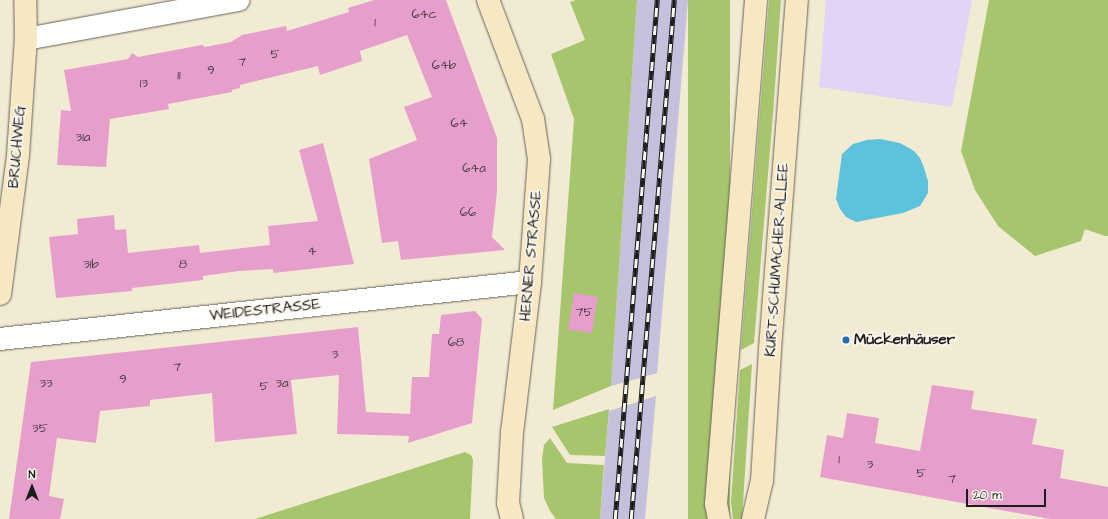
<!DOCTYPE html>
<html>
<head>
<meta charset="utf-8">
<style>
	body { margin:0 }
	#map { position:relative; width:1108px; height:519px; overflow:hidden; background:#f2ebd4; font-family:"Architects Daughter",sans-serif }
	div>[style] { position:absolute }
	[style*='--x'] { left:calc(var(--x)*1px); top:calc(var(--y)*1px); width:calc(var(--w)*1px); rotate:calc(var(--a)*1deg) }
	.built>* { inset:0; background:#e1d4f4 }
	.industrial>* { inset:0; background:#c5c0db }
	.green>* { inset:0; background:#a7c56c; transform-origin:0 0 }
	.water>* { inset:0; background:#5dc2db }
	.building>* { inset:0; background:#e69fcb; transform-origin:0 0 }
	.roads { filter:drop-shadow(0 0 1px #67645c) drop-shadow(0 0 1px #67645c) }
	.street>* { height:22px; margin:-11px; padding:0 11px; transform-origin:11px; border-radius:11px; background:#fff }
	.secondary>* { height:22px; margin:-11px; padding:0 11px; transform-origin:11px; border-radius:11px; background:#f7e8c3 }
	.rail>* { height:4.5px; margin-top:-2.25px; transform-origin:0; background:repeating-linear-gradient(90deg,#fbf7ec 0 9px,#1c1c1c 0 18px); box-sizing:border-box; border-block:1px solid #1c1c1c }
	.dots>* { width:11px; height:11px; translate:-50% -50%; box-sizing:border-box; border:2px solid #fbf7ec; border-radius:50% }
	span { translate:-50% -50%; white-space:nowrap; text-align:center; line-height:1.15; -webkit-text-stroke:3.5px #fbf7ec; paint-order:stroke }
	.number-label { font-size:13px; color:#4e3d48 }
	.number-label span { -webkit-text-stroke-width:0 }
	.street-label { font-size:15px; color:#1c1c1c }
	.poi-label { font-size:15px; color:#1c1c1c; font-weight:700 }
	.left { translate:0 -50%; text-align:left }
	.north { position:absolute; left:12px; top:467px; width:40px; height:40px; -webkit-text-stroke:3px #fbf7ec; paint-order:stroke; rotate:0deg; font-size:11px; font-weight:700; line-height:16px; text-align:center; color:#1c1c1c }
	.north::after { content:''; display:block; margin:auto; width:14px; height:18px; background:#1c1c1c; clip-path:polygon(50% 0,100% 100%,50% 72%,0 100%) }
	.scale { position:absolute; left:966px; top:489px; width:80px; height:18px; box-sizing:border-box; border:2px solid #1c1c1c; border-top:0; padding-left:5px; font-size:12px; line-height:14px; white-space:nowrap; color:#1c1c1c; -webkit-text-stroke:3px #fbf7ec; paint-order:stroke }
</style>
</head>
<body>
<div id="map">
	<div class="built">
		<i style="clip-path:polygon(826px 0,972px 0,952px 107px,819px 87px)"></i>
	</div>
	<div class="industrial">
		<i style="clip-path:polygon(637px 0,688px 0,657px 373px,611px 386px)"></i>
		<i style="clip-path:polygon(656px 396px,645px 519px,600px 519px,609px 411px)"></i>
	</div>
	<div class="green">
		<i style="clip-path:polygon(576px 0,637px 0,611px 386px,553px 410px,574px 119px,551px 54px,585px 40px,570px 2px)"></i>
		<i style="left:688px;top:0;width:42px;height:521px"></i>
		<i style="clip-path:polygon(769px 0,781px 0,773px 114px,754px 343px,741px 350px)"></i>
		<i style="clip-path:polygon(989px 0,1108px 0,1108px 236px,1105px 236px,1085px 229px,1081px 241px,1035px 256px,998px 226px,975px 190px,961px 151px)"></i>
		<i style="clip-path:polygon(752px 364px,742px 519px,733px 519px,731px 502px,740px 370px)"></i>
		<i style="clip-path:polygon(609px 409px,605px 456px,570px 455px,552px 427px)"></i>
		<i style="clip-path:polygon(550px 438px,567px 463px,604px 465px,600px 519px,556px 519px,550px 511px,544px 498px,542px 459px,544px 445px)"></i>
		<i style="clip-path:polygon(465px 452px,471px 455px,473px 460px,470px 519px,255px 519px)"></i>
	</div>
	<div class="water">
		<i style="clip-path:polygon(880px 139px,900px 143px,914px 151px,920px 158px,924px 168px,928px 181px,928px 193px,920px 206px,903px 213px,856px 222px,846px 217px,840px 209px,836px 199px,842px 154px,853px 144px,867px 140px)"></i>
	</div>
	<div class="building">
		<i style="clip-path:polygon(374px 0,446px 0,497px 138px,497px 192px,492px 237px,505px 250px,401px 260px,398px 241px,382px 243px,369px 159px,417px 140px,404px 107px,432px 97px,407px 35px,360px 51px,362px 61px,320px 75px,318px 66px,240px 85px,240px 88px,232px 90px,232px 92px,168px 104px,169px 109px,110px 119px,106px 167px,57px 165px,61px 110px,71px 111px,64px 70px,128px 59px,132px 53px,138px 57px,202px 45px,205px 47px,231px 42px,242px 35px,286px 26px,287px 31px,349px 12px,348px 8px)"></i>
		<i style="clip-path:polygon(323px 143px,354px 264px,273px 273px,273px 269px,239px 271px,203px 276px,203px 280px,132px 288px,132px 291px,56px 298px,49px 237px,78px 234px,77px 219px,114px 215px,115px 230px,126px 229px,128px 253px,199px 245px,200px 253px,270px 245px,268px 226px,318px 221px,299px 150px)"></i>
		<i style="left:574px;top:293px;width:24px;height:37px;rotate:9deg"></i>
		<i style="clip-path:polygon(475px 311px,482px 319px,472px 423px,408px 443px,409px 436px,337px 434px,339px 375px,291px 380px,297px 434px,215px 442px,212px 393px,150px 400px,150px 406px,100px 411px,96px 443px,57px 438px,49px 496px,64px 499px,60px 519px,9px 519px,31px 362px,358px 327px,366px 412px,410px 414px,412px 377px,429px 377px,432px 334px,439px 334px,441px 315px)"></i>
		<i style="clip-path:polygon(932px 385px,974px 391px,971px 409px,1037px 419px,1032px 444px,1064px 450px,1060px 478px,1108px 487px,1108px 519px,1050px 519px,820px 477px,827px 435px,843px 438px,847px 413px,879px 418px,875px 443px,920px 451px)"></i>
	</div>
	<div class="roads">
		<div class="street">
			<i style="--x:26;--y:39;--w:216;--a:-10.4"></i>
			<i style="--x:0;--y:339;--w:533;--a:-6.14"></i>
		</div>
		<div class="secondary">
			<i style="--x:488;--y:0;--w:127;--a:69.3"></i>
			<i style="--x:533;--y:119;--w:40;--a:81.5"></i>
			<i style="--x:539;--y:159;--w:123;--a:94.2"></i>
			<i style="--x:530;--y:282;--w:151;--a:96.8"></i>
			<i style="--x:512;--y:432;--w:71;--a:93.2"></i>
			<i style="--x:508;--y:503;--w:16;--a:76"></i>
			<i style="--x:0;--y:294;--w:140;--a:-82.6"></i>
			<i style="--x:18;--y:155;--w:116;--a:-86.1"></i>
			<i style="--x:26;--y:39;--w:39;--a:-91"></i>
			<i style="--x:719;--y:519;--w:15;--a:-101"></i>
			<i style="--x:716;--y:504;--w:506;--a:-85.46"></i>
			<i style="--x:753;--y:519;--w:39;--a:-77"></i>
			<i style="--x:762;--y:481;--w:132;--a:-86.5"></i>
			<i style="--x:770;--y:349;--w:350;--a:-85.6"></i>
		</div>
	</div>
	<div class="rail">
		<i style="--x:615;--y:519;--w:521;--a:-85.37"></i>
		<i style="--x:631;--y:519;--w:521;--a:-85.26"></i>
	</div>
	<div class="dots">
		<i style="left:846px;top:340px;background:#1f6fb2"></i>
	</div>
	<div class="number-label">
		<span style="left:424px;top:14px">64c</span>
		<span style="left:375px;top:22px">1</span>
		<span style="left:275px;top:54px">5</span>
		<span style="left:242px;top:62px">7</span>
		<span style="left:444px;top:65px">64b</span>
		<span style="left:211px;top:70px">9</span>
		<span style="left:179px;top:75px">11</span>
		<span style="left:144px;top:83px">13</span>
		<span style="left:459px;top:123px">64</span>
		<span style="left:83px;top:137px">31a</span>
		<span style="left:474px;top:168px">64a</span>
		<span style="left:468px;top:212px">66</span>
		<span style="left:312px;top:251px">4</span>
		<span style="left:91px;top:264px">31b</span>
		<span style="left:183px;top:264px">8</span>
		<span style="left:584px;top:312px">75</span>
		<span style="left:456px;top:342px">68</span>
		<span style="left:335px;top:354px">3</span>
		<span style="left:177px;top:367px">7</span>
		<span style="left:123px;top:379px">9</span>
		<span style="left:46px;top:383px">33</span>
		<span style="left:282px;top:383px">3a</span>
		<span style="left:264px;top:386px">5</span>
		<span style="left:40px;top:428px">35</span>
		<span style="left:839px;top:459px">1</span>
		<span style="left:870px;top:464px">3</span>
		<span style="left:921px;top:473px">5</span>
		<span style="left:952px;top:479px">7</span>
	</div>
	<div class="street-label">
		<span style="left:17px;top:147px;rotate:-85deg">BRUCHWEG</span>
		<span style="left:531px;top:256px;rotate:-85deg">HERNER STRASSE</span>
		<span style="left:777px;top:260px;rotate:-86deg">KURT-SCHUMACHER-ALLEE</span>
		<span style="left:265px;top:310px;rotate:-6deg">WEIDESTRASSE</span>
	</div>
	<div class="poi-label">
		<span class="left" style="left:854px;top:340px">Mückenhäuser</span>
	</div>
	<div class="north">N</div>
	<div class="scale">20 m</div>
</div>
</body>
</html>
